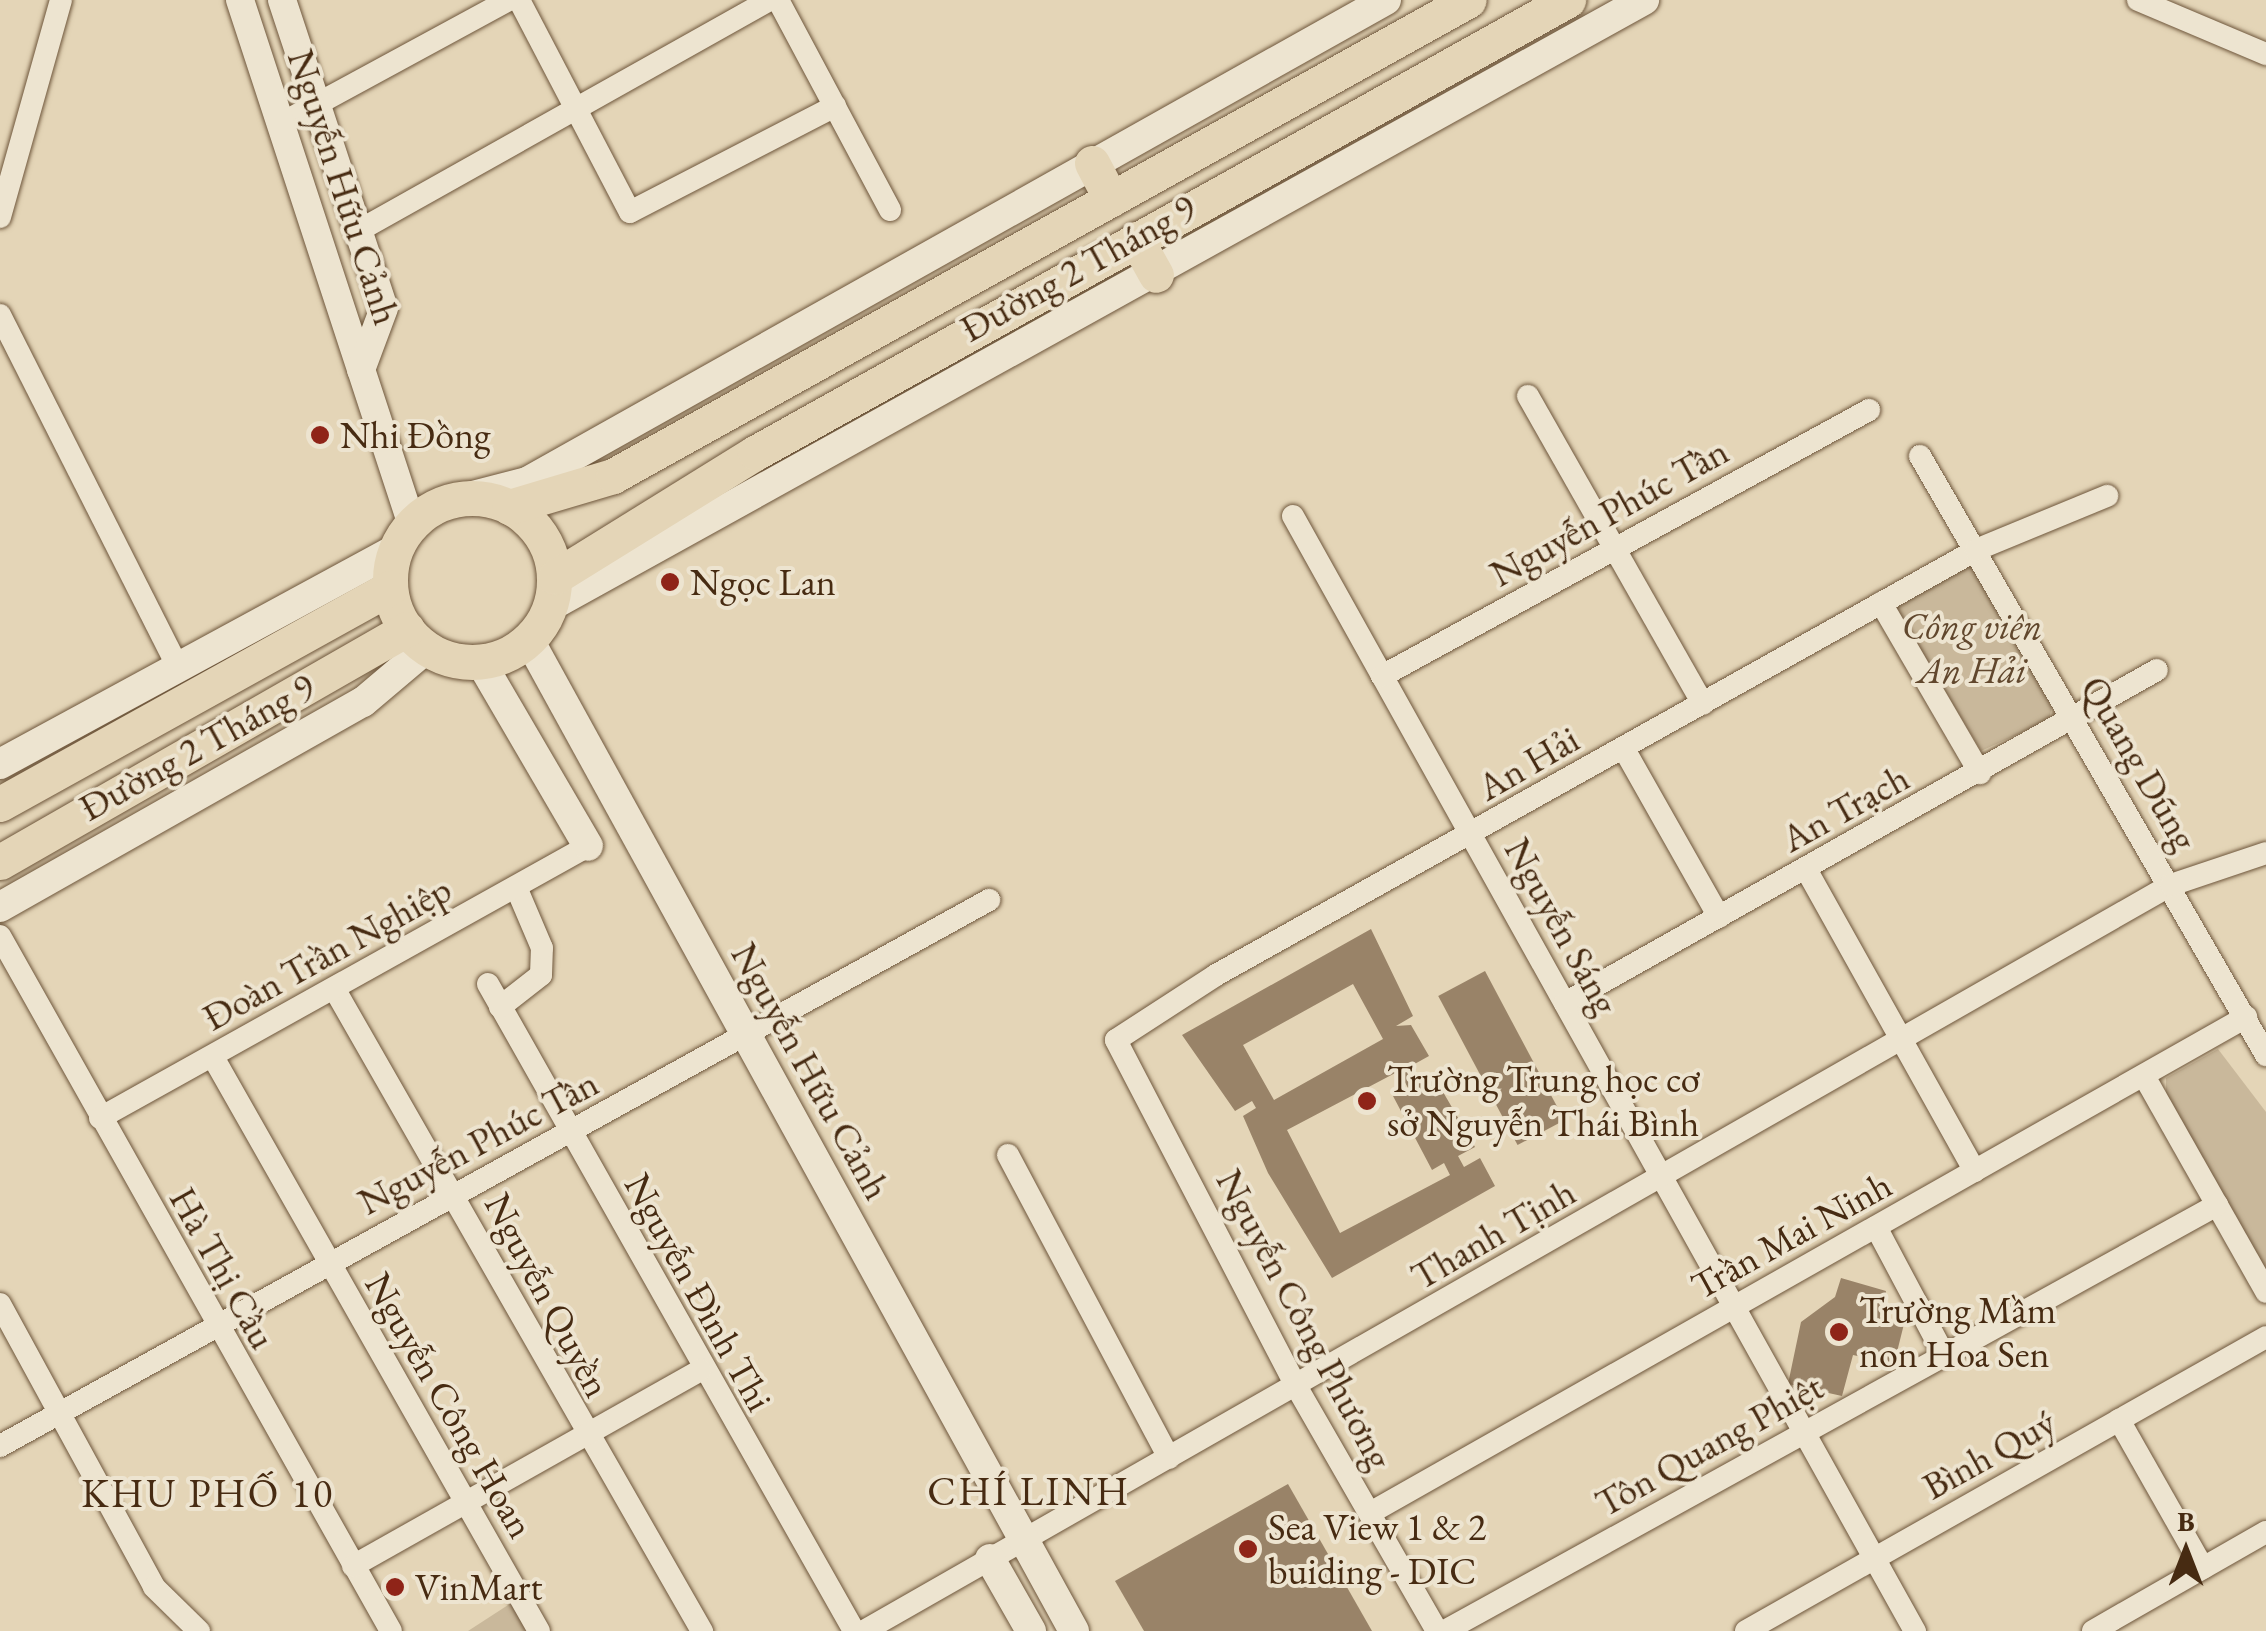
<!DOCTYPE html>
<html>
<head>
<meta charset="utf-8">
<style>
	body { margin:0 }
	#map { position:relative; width:2266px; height:1631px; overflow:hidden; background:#e4d5b7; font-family:"EB Garamond",serif }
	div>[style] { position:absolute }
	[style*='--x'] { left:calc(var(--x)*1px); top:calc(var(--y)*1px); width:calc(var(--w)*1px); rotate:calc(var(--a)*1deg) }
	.green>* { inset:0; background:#c9b89b }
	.building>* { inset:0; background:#998368; transform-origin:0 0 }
	.roads { filter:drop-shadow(0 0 2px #6e563b) drop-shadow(0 0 2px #6e563b) }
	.minor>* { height:22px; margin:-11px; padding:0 11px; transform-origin:11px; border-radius:11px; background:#ede4d0 }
	.tertiary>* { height:28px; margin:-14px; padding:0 14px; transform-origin:14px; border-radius:14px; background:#ede4d0 }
	.secondary>* { height:30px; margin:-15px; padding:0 15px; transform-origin:15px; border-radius:15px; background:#ede4d0 }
	.primary>* { height:35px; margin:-17.5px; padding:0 17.5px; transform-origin:17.5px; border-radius:17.5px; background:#e4d5b7 }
	.primary>.ring { margin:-17.5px; padding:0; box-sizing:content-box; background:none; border:35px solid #e4d5b7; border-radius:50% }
	.dots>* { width:28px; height:28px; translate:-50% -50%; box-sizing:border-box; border:5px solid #ede4d0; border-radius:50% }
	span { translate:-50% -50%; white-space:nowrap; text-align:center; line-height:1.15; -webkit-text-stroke:8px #ede4d0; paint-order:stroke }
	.street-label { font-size:38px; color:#472b12 }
	.poi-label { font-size:38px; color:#472b12 }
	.left { translate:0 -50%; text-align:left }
	.park-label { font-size:38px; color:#61472d; font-style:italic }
	.neighbourhood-label { font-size:40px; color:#472b12; letter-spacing:2.5px }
	.north { position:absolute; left:2136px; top:1501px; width:100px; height:100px; -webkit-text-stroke:8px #ede4d0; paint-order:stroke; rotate:0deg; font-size:28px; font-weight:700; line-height:40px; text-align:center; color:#472b12 }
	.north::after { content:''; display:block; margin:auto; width:35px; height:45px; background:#472b12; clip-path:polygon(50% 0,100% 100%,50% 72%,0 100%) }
</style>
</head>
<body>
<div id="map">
	<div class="green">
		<i style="clip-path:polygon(1969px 563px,2053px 701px,2049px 720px,1981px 751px,1896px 608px)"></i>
		<i style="clip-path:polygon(2218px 1049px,2266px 1112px,2266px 1275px,2166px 1096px,2166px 1078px)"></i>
		<i style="clip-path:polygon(519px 1598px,537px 1631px,468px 1631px)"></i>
	</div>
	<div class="building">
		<i style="clip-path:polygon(evenodd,1371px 929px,1413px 1016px,1396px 1026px,1411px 1025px,1429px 1056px,1411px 1066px,1419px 1080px,1432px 1073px,1475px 1147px,1458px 1156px,1464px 1167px,1480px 1158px,1495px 1186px,1332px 1278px,1268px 1173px,1243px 1116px,1256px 1108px,1252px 1101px,1235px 1111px,1182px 1035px,1371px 929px,1353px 984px,1383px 1039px,1274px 1100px,1243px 1045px,1353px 984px,1371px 929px,1399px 1071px,1408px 1088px,1393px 1096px,1432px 1170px,1444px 1163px,1450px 1175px,1340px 1233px,1287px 1130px,1399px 1071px)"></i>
		<i style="left:1485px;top:971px;width:169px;height:53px;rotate:62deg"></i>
		<i style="clip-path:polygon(1841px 1278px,1886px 1291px,1880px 1317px,1904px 1324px,1894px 1364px,1853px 1355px,1842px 1396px,1788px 1384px,1801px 1322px,1835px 1297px)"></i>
		<i style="clip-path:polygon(1288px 1484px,1372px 1631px,1144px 1631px,1115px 1581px)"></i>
	</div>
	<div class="roads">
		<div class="minor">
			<i style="--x:519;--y:0;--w:239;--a:62.4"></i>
			<i style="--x:630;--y:212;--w:231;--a:-27.3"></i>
			<i style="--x:778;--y:0;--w:238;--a:61.9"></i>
			<i style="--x:2138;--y:0;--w:139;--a:22.9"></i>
			<i style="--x:284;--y:122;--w:256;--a:-28.5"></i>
			<i style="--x:0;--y:217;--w:225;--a:-74.3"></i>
			<i style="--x:358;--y:231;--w:472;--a:-29.3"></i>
			<i style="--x:0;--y:315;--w:389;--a:63.2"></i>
			<i style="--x:1528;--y:396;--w:354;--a:60.4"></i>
			<i style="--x:1920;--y:456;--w:692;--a:59.99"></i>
			<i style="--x:1293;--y:516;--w:1277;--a:60.85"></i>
			<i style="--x:1881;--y:603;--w:197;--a:59.8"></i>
			<i style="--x:1382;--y:676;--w:555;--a:-28.64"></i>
			<i style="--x:1624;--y:749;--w:193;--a:60.5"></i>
			<i style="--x:1806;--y:869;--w:346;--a:60.8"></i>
			<i style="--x:0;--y:936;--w:797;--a:60.64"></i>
			<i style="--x:488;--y:984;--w:743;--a:60.5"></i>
			<i style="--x:335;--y:990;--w:739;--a:60.21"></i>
			<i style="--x:1565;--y:1003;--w:679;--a:-29.36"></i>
			<i style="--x:500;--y:1007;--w:52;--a:-38"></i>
			<i style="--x:541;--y:975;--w:27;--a:-88"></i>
			<i style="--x:542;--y:948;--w:66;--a:-113.1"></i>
			<i style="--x:213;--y:1057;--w:660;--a:60.41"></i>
			<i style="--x:2144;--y:1076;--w:248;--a:60.5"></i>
			<i style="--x:100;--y:1118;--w:559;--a:-29.13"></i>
			<i style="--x:1008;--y:1155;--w:343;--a:62"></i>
			<i style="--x:1876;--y:1227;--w:145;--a:62"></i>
			<i style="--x:0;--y:1304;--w:322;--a:61.4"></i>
			<i style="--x:154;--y:1587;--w:63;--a:44.4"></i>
			<i style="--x:2119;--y:1420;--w:170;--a:60.4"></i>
			<i style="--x:0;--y:1446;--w:1130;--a:-28.9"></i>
			<i style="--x:1370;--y:1513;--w:1007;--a:-29.52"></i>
			<i style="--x:353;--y:1566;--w:399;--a:-29.4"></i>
			<i style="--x:864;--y:1631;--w:1505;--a:-29.72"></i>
			<i style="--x:2171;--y:885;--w:100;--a:-18.6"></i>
			<i style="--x:1437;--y:1631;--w:283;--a:-119.9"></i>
			<i style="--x:1296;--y:1386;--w:390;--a:-117.5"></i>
			<i style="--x:1116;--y:1040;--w:119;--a:-33"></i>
			<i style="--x:1216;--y:975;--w:871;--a:-29.21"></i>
			<i style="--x:1976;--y:550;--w:142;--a:-22.4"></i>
			<i style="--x:1445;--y:1631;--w:882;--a:-28.89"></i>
			<i style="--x:1746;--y:1631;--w:597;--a:-29.48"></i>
			<i style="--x:2093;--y:1631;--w:199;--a:-29.8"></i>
		</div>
		<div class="tertiary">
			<i style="--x:240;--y:0;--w:552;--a:71.86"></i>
			<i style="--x:282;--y:0;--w:324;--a:71.7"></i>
			<i style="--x:384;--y:308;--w:66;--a:110.4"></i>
		</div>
		<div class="secondary">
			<i style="--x:465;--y:498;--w:64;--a:-14.5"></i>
			<i style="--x:527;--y:482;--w:985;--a:-29.3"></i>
			<i style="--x:551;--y:606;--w:1250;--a:-29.01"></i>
			<i style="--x:529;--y:640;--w:1131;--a:61.19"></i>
			<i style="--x:480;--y:661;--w:214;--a:59.7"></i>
			<i style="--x:0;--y:764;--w:452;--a:-28.5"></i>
			<i style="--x:0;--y:907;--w:417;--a:-29.5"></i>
			<i style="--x:363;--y:702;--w:84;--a:-40.2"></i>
			<i style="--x:990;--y:1559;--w:83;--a:60.3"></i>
		</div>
		<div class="primary">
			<i style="--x:1092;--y:163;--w:41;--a:62.2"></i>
			<i style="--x:1136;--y:239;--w:41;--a:60.9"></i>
			<i class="ring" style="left:390px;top:498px;width:129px;height:129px"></i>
			<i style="--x:509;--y:507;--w:109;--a:-16.6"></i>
			<i style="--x:613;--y:476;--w:979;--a:-29.08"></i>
			<i style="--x:555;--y:577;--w:235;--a:-31.8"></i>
			<i style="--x:755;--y:453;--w:931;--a:-29.13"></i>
			<i style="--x:0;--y:804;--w:446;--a:-29"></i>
			<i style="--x:0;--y:862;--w:469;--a:-29.8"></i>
		</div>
	</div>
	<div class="dots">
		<i style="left:320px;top:435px;background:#8f2418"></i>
		<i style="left:670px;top:582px;background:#8f2418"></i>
		<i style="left:1367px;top:1101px;background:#8f2418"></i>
		<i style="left:1839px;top:1332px;background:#8f2418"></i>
		<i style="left:1248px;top:1549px;background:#8f2418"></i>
		<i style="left:395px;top:1587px;background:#8f2418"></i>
	</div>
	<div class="street-label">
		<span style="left:344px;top:187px;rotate:72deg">Nguyễn Hữu Cảnh</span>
		<span style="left:1078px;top:268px;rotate:-29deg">Đường 2 Tháng 9</span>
		<span style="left:1609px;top:512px;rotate:-29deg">Nguyễn Phúc Tần</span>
		<span style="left:197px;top:747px;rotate:-29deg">Đường 2 Tháng 9</span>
		<span style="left:1528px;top:763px;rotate:-30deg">An Hải</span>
		<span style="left:2140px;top:763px;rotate:60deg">Quang Dũng</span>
		<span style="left:1845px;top:808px;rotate:-29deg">An Trạch</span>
		<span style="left:1562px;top:926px;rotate:61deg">Nguyễn Sáng</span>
		<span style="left:327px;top:953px;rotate:-29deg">Đoàn Trần Nghiệp</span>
		<span style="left:811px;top:1071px;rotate:61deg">Nguyễn Hữu Cảnh</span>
		<span style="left:478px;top:1142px;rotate:-28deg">Nguyễn Phúc Tần</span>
		<span style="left:1493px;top:1234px;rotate:-30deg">Thanh Tịnh</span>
		<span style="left:1791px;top:1235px;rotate:-29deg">Trần Mai Ninh</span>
		<span style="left:223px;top:1268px;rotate:61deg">Hà Thị Cầu</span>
		<span style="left:699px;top:1292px;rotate:61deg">Nguyễn Đình Thi</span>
		<span style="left:548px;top:1295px;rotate:62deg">Nguyễn Quyền</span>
		<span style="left:1305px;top:1319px;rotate:62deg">Nguyễn Công Phương</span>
		<span style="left:450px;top:1405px;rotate:60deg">Nguyễn Công Hoan</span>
		<span style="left:1709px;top:1445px;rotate:-29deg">Tôn Quang Phiệt</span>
		<span style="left:1989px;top:1454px;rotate:-29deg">Bình Quý</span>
	</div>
	<div class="poi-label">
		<span class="left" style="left:340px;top:435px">Nhi Đồng</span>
		<span class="left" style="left:690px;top:582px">Ngọc Lan</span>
		<span class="left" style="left:1387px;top:1101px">Trường Trung học cơ<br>sở Nguyễn Thái Bình</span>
		<span class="left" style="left:1859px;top:1332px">Trường Mầm<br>non Hoa Sen</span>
		<span class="left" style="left:1268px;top:1549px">Sea View 1 &amp; 2<br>buiding - DIC</span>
		<span class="left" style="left:415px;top:1587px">VinMart</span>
	</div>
	<div class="park-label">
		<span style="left:1972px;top:648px">Công viên<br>An Hải</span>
	</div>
	<div class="neighbourhood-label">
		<span style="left:1029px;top:1491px">CHÍ LINH</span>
		<span style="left:208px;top:1493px">KHU PHỐ 10</span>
	</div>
	<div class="north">B</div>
</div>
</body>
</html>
